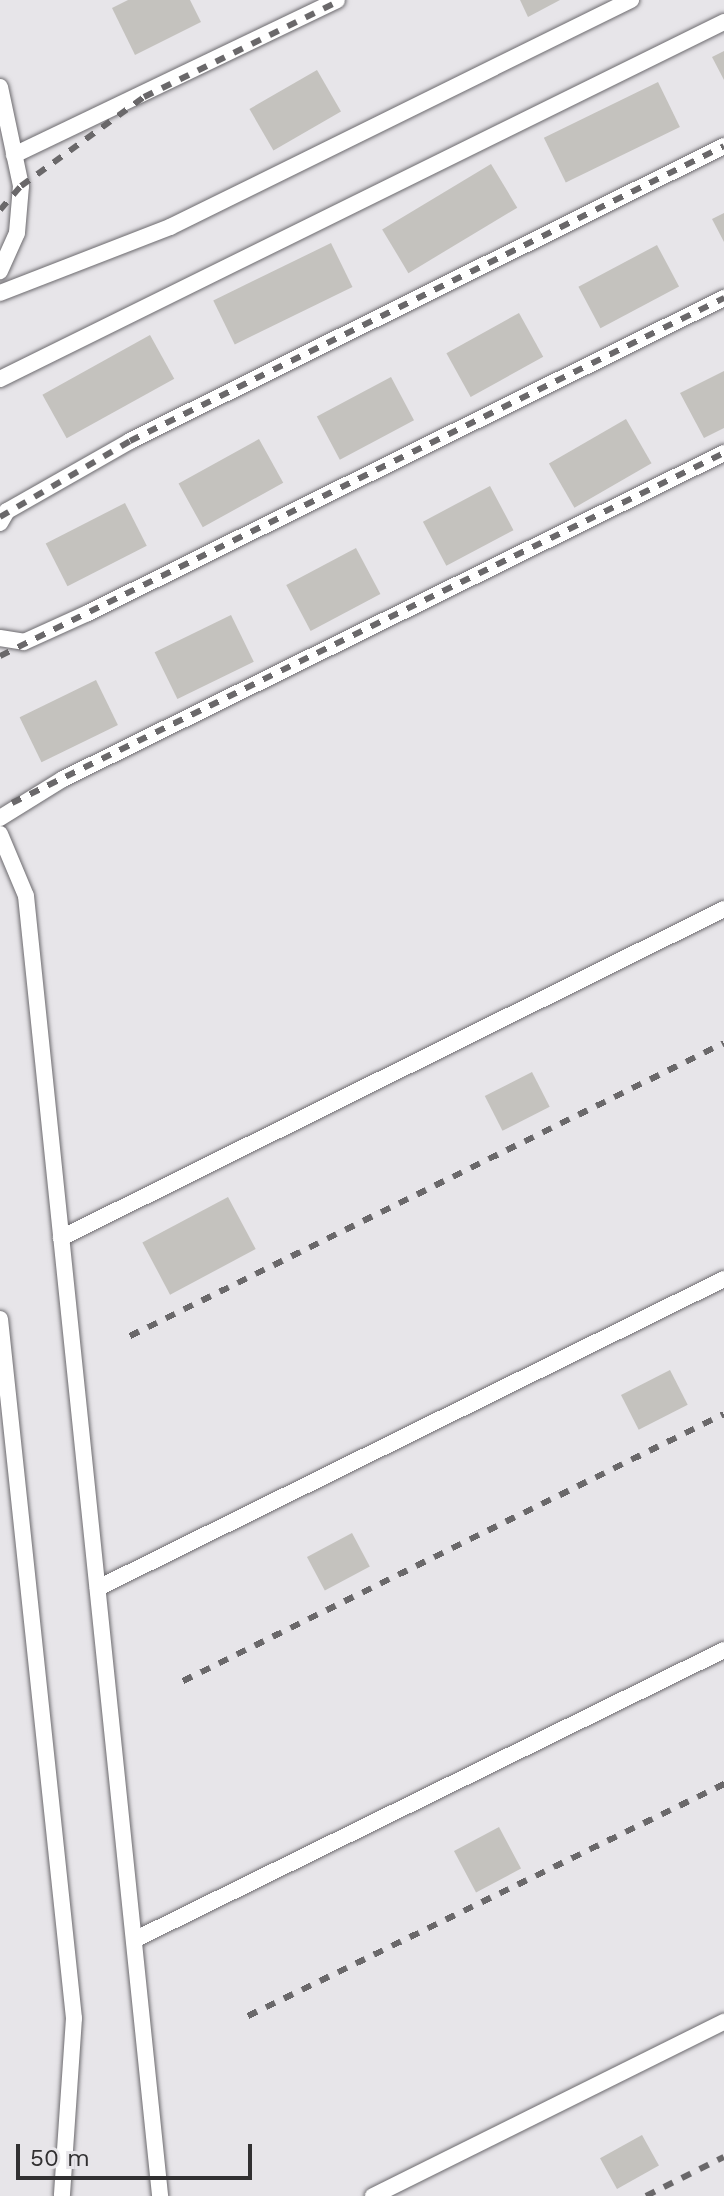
<!DOCTYPE html>
<html>
<head>
<meta charset="utf-8">
<style>
	body { margin:0 }
	#map { position:relative; width:724px; height:2196px; overflow:hidden; background:#e7e5e9; font-family:"Work Sans",sans-serif }
	div>[style] { position:absolute }
	[style*='--x'] { left:calc(var(--x)*1px); top:calc(var(--y)*1px); width:calc(var(--w)*1px); rotate:calc(var(--a)*1deg) }
	.building>* { inset:0; background:#c4c2be; transform-origin:0 0 }
	.roads { filter:drop-shadow(0 0 2px #6c6a6e) drop-shadow(0 0 2px #6c6a6e) }
	.lane>* { height:16px; margin:-8px; padding:0 8px; transform-origin:8px; border-radius:8px; background:#fff }
	.rail>* { height:6px; margin-top:-3px; transform-origin:0; background:repeating-linear-gradient(90deg,#6a686a 0 10px,transparent 0 20px) }
	span { translate:-50% -50%; white-space:nowrap; text-align:center; line-height:1.15; -webkit-text-stroke:6px #e7e5e9; paint-order:stroke }
	.scale { position:absolute; left:16px; top:2144px; width:236px; height:36px; box-sizing:border-box; border:4px solid #313031; border-top:0; padding-left:10px; font-size:24px; line-height:28px; white-space:nowrap; color:#313031; -webkit-text-stroke:6px #e7e5e9; paint-order:stroke }
</style>
</head>
<body>
<div id="map">
	<div class="building">
		<i style="clip-path:polygon(128px 0,190px 0,201px 22px,135px 55px,112px 8px)"></i>
		<i style="clip-path:polygon(520px 0,560px 0,528px 17px)"></i>
		<i style="clip-path:polygon(724px 51px,724px 80px,712px 57px)"></i>
		<i style="left:317px;top:70px;width:48px;height:78px;rotate:60deg"></i>
		<i style="left:658px;top:82px;width:50px;height:127px;rotate:64deg"></i>
		<i style="left:491px;top:164px;width:51px;height:127px;rotate:59deg"></i>
		<i style="clip-path:polygon(724px 213px,724px 242px,712px 219px)"></i>
		<i style="left:331px;top:243px;width:49px;height:131px;rotate:64deg"></i>
		<i style="left:657px;top:245px;width:47px;height:89px;rotate:62deg"></i>
		<i style="left:519px;top:313px;width:50px;height:83px;rotate:61deg"></i>
		<i style="left:150px;top:335px;width:50px;height:123px;rotate:61deg"></i>
		<i style="clip-path:polygon(724px 371px,724px 428px,704px 438px,680px 393px)"></i>
		<i style="left:391px;top:377px;width:49px;height:84px;rotate:62deg"></i>
		<i style="left:626px;top:419px;width:51px;height:89px;rotate:60deg"></i>
		<i style="left:259px;top:439px;width:50px;height:92px;rotate:61deg"></i>
		<i style="left:490px;top:486px;width:50px;height:76px;rotate:62deg"></i>
		<i style="left:125px;top:503px;width:48px;height:89px;rotate:63deg"></i>
		<i style="left:356px;top:548px;width:52px;height:79px;rotate:62deg"></i>
		<i style="left:231px;top:615px;width:52px;height:85px;rotate:64deg"></i>
		<i style="left:96px;top:680px;width:50px;height:85px;rotate:64deg"></i>
		<i style="left:532px;top:1072px;width:39px;height:53px;rotate:63deg"></i>
		<i style="left:228px;top:1197px;width:59px;height:97px;rotate:62deg"></i>
		<i style="left:670px;top:1370px;width:39px;height:55px;rotate:63deg"></i>
		<i style="left:352px;top:1533px;width:38px;height:51px;rotate:62deg"></i>
		<i style="left:499px;top:1827px;width:47px;height:51px;rotate:62deg"></i>
		<i style="left:642px;top:2135px;width:35px;height:48px;rotate:61deg"></i>
	</div>
	<div class="roads">
		<div class="lane">
			<i style="--x:0;--y:87;--w:101;--a:78"></i>
			<i style="--x:21;--y:186;--w:47;--a:94.9"></i>
			<i style="--x:17;--y:233;--w:42;--a:114.1"></i>
			<i style="--x:14;--y:155;--w:358;--a:-25.6"></i>
			<i style="--x:0;--y:293;--w:182;--a:-21.2"></i>
			<i style="--x:170;--y:227;--w:514;--a:-26.22"></i>
			<i style="--x:0;--y:379;--w:807;--a:-26.25"></i>
			<i style="--x:0;--y:523;--w:14;--a:-60"></i>
			<i style="--x:7;--y:511;--w:142;--a:-29.6"></i>
			<i style="--x:130;--y:441;--w:663;--a:-26.41"></i>
			<i style="--x:0;--y:638;--w:24;--a:9"></i>
			<i style="--x:24;--y:642;--w:70;--a:-24.4"></i>
			<i style="--x:88;--y:613;--w:710;--a:-26.35"></i>
			<i style="--x:0;--y:818;--w:74;--a:-31.8"></i>
			<i style="--x:63;--y:779;--w:737;--a:-26.25"></i>
			<i style="--x:0;--y:834;--w:67;--a:67.2"></i>
			<i style="--x:26;--y:896;--w:1307;--a:84.11"></i>
			<i style="--x:61;--y:1238;--w:740;--a:-26.39"></i>
			<i style="--x:0;--y:1319;--w:703;--a:83.96"></i>
			<i style="--x:74;--y:2018;--w:178;--a:93.9"></i>
			<i style="--x:98;--y:1588;--w:698;--a:-26.27"></i>
			<i style="--x:136;--y:1939;--w:655;--a:-26.17"></i>
			<i style="--x:373;--y:2196;--w:392;--a:-26.4"></i>
		</div>
	</div>
	<div class="rail">
		<i style="--x:0;--y:210;--w:32;--a:-49"></i>
		<i style="--x:21;--y:186;--w:152;--a:-35.9"></i>
		<i style="--x:144;--y:97;--w:220;--a:-26.2"></i>
		<i style="--x:0;--y:517;--w:151;--a:-30.3"></i>
		<i style="--x:130;--y:441;--w:663;--a:-26.41"></i>
		<i style="--x:0;--y:656;--w:808;--a:-26.31"></i>
		<i style="--x:12;--y:803;--w:793;--a:-26.18"></i>
		<i style="--x:130;--y:1336;--w:662;--a:-26.26"></i>
		<i style="--x:183;--y:1681;--w:603;--a:-26.27"></i>
		<i style="--x:248;--y:2016;--w:530;--a:-25.98"></i>
		<i style="--x:646;--y:2196;--w:87;--a:-26.6"></i>
	</div>
	<div class="scale">50 m</div>
</div>
</body>
</html>
